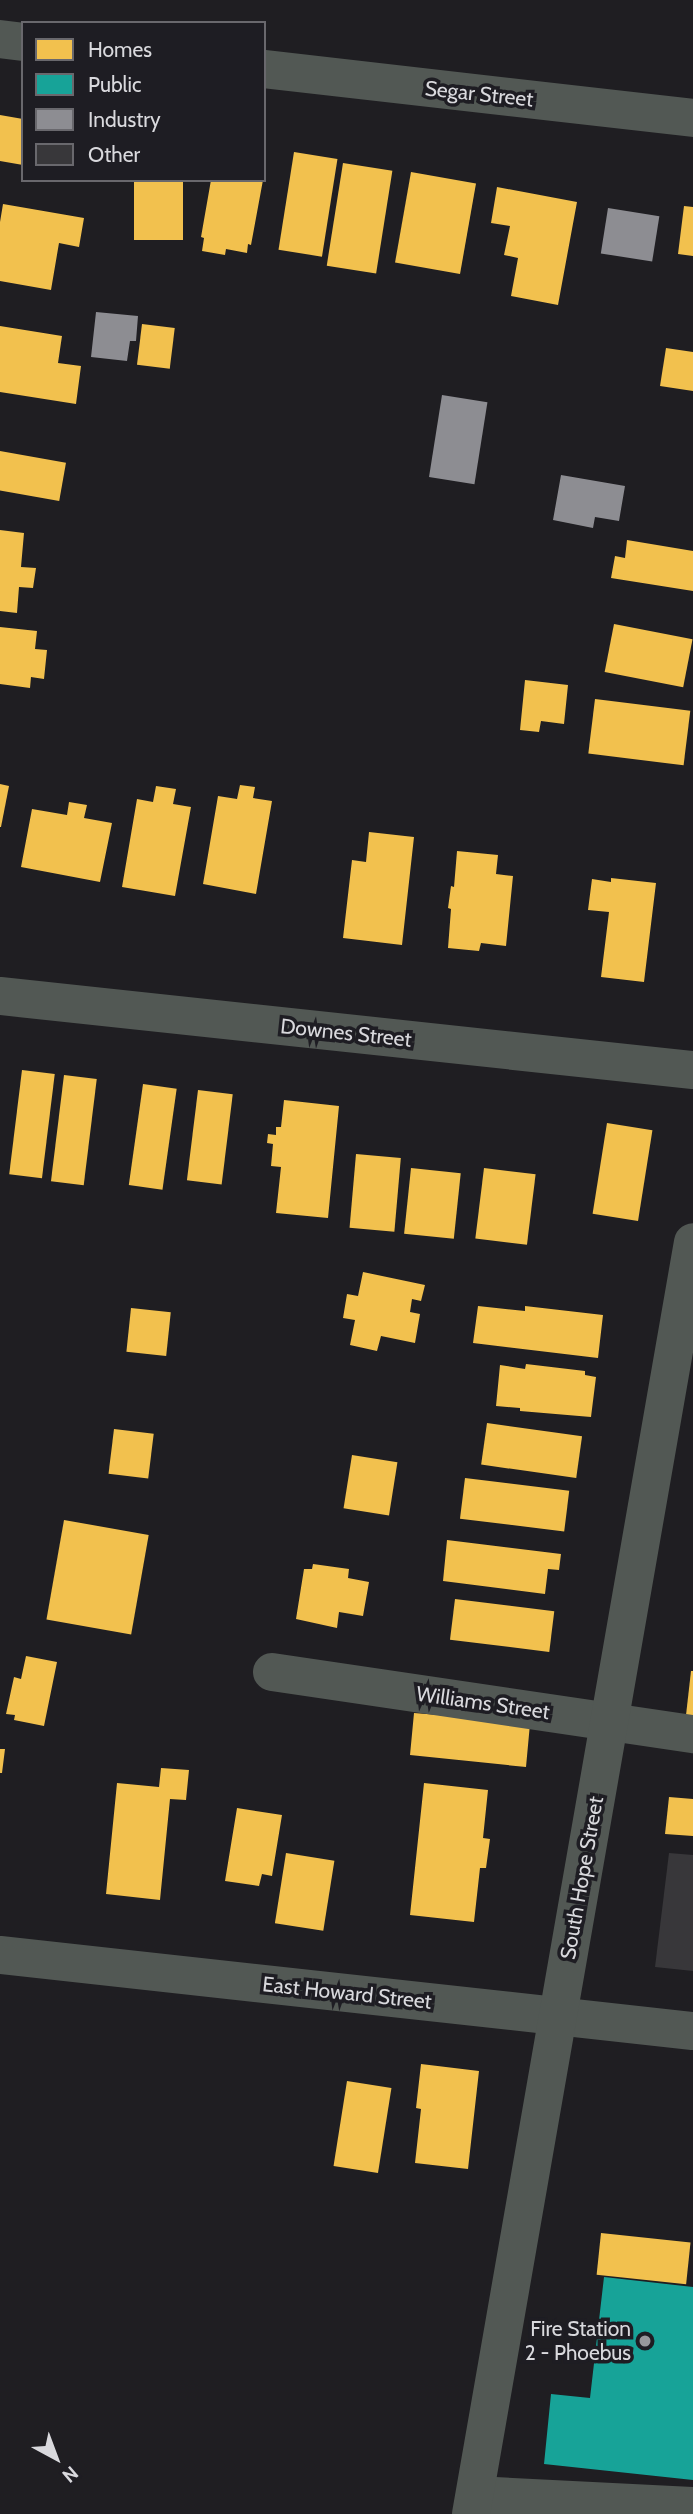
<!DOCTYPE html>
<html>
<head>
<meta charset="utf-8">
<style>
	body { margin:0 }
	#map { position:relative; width:693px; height:2514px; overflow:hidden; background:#1f1e22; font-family:Cabin,sans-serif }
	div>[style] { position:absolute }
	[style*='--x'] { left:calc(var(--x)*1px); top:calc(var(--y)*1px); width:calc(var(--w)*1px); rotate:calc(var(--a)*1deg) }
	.homes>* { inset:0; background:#f2c14e; transform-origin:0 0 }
	.public>* { inset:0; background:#17a398 }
	.industry>* { inset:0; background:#8d8d92; transform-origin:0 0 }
	.building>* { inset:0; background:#38373a }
	.minor>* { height:38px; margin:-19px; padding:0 19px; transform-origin:19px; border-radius:19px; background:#525854 }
	.dots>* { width:19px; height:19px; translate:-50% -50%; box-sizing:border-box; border:4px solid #1e1d23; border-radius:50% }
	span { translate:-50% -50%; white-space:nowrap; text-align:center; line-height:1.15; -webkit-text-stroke:7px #1e1d23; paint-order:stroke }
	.street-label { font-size:21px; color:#d9d9dd }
	.poi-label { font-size:21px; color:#d9d9dd }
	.right { translate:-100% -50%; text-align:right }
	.legend { position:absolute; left:21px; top:21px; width:245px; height:161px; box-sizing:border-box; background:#1e1d23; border:2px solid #69686d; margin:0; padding:9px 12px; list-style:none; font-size:21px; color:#d9d9dd }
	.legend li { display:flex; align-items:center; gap:14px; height:35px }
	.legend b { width:35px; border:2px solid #69686d }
	.north { position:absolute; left:21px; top:2423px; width:70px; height:70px; -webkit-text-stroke:5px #1e1d23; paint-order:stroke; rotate:139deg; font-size:19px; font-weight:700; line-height:28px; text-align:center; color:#d9d9dd }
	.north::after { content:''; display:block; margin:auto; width:24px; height:32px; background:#d9d9dd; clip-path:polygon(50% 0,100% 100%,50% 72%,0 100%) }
</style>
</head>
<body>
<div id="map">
	<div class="homes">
		<i style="clip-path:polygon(0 115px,23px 119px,23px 165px,0 161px)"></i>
		<i style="left:294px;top:152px;width:44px;height:99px;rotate:9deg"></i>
		<i style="left:343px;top:163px;width:50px;height:104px;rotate:9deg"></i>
		<i style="left:411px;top:172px;width:66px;height:92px;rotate:10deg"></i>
		<i style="left:134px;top:180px;width:49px;height:60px"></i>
		<i style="clip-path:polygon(211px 180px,263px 180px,251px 245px,248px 244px,247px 253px,226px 249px,225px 255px,202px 251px,204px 238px,201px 237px)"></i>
		<i style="clip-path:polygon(497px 187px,577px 202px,558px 305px,511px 296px,518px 258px,504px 255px,510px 226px,491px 223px)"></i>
		<i style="clip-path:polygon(3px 204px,84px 218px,79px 247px,59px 243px,51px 290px,0 281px,0 222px)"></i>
		<i style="clip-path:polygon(684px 206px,693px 207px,693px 256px,678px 254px)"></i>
		<i style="left:142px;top:324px;width:33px;height:41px;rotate:7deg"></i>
		<i style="clip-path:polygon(0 326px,62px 336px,58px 363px,81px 366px,76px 404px,0 392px)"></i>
		<i style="clip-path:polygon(666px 348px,693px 352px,693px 391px,660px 386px)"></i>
		<i style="left:0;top:451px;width:67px;height:39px;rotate:10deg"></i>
		<i style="clip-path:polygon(0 530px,24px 533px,21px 567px,36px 568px,33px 588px,19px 587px,17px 613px,0 611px)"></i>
		<i style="clip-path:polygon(627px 540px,693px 551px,693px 591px,611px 578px,615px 556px,625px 558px)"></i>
		<i style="left:614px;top:624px;width:80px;height:49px;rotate:11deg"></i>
		<i style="clip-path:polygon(0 627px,37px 631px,35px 649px,47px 650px,44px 679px,31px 677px,30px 688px,0 684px)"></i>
		<i style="clip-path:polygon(525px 680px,568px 685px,564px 724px,541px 721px,539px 732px,520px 730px)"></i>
		<i style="left:595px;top:699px;width:96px;height:55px;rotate:7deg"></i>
		<i style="clip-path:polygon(0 784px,9px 786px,1px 827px,0 827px)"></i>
		<i style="clip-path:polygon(240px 785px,255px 787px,253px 798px,272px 801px,256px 894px,203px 884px,218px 796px,237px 799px)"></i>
		<i style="clip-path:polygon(156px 786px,176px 789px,173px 804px,191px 807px,175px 896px,122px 887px,137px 799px,153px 802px)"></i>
		<i style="clip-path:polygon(69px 802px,87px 805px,84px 818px,112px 823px,100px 882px,21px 867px,32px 809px,67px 815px)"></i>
		<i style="clip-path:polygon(369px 832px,414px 837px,402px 945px,343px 938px,352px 860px,366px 862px)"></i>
		<i style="clip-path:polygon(457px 851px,498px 855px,496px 874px,513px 876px,506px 946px,481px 943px,479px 951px,448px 948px,451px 909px,448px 908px,451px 886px,454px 887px)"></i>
		<i style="clip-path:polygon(611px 878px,656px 883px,644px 982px,601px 977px,609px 912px,588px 910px,592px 879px,611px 882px)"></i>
		<i style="left:22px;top:1070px;width:33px;height:105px;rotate:7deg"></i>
		<i style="left:64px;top:1075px;width:33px;height:107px;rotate:7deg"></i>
		<i style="left:143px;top:1084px;width:34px;height:102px;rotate:8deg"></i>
		<i style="left:198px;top:1090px;width:35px;height:91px;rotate:7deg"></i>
		<i style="clip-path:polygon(284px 1100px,339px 1106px,328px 1218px,276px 1213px,281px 1167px,271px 1166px,273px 1144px,267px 1143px,268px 1134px,276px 1135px,276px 1127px,281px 1127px)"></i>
		<i style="left:607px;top:1123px;width:46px;height:92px;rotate:9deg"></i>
		<i style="left:356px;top:1154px;width:45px;height:74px;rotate:5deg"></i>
		<i style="left:411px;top:1168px;width:50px;height:66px;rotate:6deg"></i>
		<i style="left:484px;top:1168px;width:52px;height:71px;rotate:7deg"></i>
		<i style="clip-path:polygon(363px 1272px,425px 1285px,421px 1301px,412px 1299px,410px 1312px,420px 1314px,415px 1343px,381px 1336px,377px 1351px,350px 1345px,355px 1320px,343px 1318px,347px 1294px,358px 1296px)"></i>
		<i style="clip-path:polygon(478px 1306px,525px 1311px,525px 1306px,603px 1315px,598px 1358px,473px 1343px)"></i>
		<i style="left:131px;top:1308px;width:40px;height:44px;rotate:6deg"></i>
		<i style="clip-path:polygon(526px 1364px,585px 1371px,585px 1375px,596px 1377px,591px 1417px,520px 1411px,520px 1408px,496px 1406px,500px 1365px,525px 1369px)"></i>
		<i style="left:487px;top:1423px;width:96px;height:42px;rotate:8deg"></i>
		<i style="left:114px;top:1429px;width:40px;height:45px;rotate:7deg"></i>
		<i style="left:352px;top:1455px;width:46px;height:54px;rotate:9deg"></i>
		<i style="left:465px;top:1478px;width:105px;height:41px;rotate:7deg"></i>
		<i style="left:64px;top:1520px;width:86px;height:101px;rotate:10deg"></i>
		<i style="clip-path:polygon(447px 1540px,561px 1554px,559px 1570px,548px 1569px,545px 1594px,443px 1581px)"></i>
		<i style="clip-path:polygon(313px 1564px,349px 1569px,348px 1578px,369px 1582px,363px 1616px,339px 1612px,337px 1628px,296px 1619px,304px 1569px,312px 1569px)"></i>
		<i style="left:455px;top:1599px;width:100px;height:41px;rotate:7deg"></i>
		<i style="clip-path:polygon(26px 1656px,57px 1662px,44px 1726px,14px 1720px,15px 1715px,6px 1714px,14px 1677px,21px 1679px)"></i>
		<i style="clip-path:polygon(691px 1671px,693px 1671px,693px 1725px,685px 1724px)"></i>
		<i style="clip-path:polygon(414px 1713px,451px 1716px,531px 1713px,526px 1767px,410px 1755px)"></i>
		<i style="clip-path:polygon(0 1749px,5px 1749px,2px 1773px,0 1773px)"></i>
		<i style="clip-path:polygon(161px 1768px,189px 1770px,186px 1800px,170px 1799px,160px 1900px,106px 1894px,117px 1783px,159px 1787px)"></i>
		<i style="clip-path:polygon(424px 1783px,488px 1790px,483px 1838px,490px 1839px,486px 1868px,480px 1868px,474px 1922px,410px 1915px)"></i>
		<i style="clip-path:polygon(669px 1797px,693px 1799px,693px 1836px,665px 1834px)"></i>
		<i style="clip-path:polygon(237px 1808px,282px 1815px,272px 1876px,262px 1874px,259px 1886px,225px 1881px)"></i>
		<i style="left:286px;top:1853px;width:49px;height:71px;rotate:9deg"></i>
		<i style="clip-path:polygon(421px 2064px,479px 2071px,468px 2169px,415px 2163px,421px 2109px,416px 2108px)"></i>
		<i style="left:347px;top:2081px;width:45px;height:86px;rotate:9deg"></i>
		<i style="left:601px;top:2233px;width:90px;height:42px;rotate:6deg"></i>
	</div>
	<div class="public">
		<i style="clip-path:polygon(604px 2277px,693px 2287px,693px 2480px,544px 2464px,551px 2394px,590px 2398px)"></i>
	</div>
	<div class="industry">
		<i style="left:608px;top:208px;width:52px;height:46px;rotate:9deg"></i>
		<i style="clip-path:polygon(96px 312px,138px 316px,136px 341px,130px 341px,127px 361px,91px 357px)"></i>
		<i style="left:442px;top:395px;width:46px;height:83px;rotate:9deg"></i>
		<i style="clip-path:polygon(561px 475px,625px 486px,619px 521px,595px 517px,593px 528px,553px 520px)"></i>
	</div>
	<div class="building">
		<i style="clip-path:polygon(669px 1853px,693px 1855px,693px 1971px,655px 1967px)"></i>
	</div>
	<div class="minor">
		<i style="--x:0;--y:39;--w:23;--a:7"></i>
		<i style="--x:264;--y:69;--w:432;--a:6.5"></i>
		<i style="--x:0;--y:996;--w:697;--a:6.1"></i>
		<i style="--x:272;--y:1672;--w:426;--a:8.4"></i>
		<i style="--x:0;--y:1955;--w:697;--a:6.26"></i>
		<i style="--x:475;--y:2495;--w:218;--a:2.9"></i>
		<i style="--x:471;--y:2514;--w:1291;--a:-80.1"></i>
	</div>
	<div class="dots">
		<i style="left:645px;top:2341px;background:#98989c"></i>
	</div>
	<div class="street-label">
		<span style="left:479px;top:94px;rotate:6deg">Segar Street</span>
		<span style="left:346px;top:1033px;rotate:6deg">Downes Street</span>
		<span style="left:483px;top:1703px;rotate:8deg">Williams Street</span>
		<span style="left:582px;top:1878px;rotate:-80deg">South Hope Street</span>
		<span style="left:347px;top:1993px;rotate:6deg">East Howard Street</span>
	</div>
	<div class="poi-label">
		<span class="right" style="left:631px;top:2341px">Fire Station<br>2 - Phoebus</span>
	</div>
	<ul class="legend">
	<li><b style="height:19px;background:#f2c14e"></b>Homes</li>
	<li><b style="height:19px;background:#17a398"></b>Public</li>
	<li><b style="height:19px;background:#8d8d92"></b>Industry</li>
	<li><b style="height:19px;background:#38373a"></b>Other</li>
	</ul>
	<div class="north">N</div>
</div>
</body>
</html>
